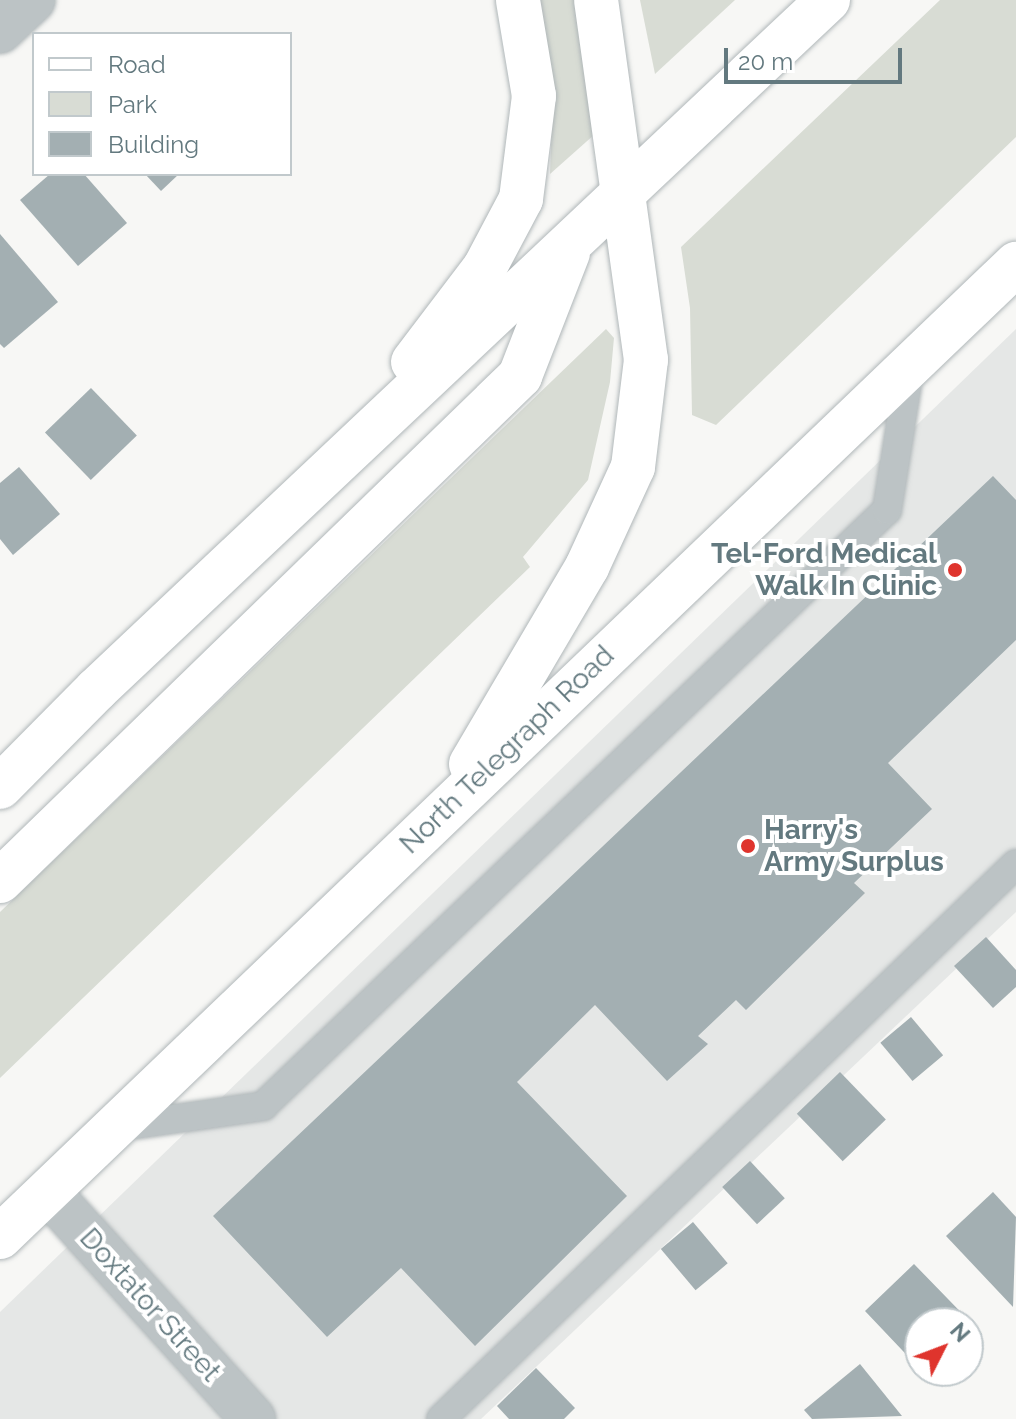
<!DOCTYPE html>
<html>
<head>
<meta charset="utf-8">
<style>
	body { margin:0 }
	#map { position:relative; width:1016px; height:1419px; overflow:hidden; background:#f7f7f5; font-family:Raleway,sans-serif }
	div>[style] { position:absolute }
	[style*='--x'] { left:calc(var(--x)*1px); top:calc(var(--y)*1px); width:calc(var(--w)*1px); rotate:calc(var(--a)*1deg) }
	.built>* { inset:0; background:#e5e7e6 }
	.green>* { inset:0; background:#d8dcd4 }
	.building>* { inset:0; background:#a3afb2; transform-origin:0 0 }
	.roads { filter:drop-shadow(0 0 2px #b0b7b9) drop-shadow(0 0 2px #b0b7b9) }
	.service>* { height:28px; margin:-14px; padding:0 14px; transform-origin:14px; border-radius:14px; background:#bcc3c5 }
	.minor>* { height:44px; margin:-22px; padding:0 22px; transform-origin:22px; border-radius:22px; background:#bcc3c5 }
	.primary>* { height:44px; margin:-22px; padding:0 22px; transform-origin:22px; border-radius:22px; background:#fff }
	.dots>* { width:22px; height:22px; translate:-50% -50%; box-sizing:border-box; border:4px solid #fff; border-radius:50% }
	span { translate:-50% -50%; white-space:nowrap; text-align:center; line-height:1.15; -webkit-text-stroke:8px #fff; paint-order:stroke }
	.poi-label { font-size:28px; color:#63797f; font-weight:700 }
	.right { translate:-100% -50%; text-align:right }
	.left { translate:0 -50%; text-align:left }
	.street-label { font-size:28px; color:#63797f }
	.legend { position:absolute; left:32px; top:32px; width:260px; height:144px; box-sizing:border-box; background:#fff; border:2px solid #c1c9cc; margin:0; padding:10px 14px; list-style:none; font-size:24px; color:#63797f }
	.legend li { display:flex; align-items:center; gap:16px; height:40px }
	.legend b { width:40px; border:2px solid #c1c9cc }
	.north { position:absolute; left:904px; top:1307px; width:80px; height:80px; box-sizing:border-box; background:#fff; border:2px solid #c1c9cc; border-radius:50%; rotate:48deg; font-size:22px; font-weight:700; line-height:32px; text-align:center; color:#63797f }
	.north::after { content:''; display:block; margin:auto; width:28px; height:36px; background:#df342d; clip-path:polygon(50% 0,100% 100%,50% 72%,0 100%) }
	.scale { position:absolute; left:724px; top:48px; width:178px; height:36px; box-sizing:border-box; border:4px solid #63797f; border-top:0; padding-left:10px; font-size:24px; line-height:28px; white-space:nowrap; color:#63797f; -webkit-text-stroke:6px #fff; paint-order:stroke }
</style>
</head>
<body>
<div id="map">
	<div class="built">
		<i style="clip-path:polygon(1016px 329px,1016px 912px,481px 1419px,0 1419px,0 1312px)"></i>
	</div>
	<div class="green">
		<i style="clip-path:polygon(539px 0,574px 0,595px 134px,550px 174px,553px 88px)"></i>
		<i style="clip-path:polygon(640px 0,735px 0,655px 74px)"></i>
		<i style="clip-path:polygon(940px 0,1016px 0,1016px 137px,716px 425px,692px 415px,690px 308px,681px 247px)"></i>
		<i style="clip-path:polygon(606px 329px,614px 338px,610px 382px,588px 480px,523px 557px,530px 567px,0 1078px,0 912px)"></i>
	</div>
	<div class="building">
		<i style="clip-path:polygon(50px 174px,84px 174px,127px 223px,78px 266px,20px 200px)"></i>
		<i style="clip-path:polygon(145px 174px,179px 174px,161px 191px)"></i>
		<i style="clip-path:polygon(0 234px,58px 302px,4px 348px,0 344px)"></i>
		<i style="left:91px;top:388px;width:66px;height:64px;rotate:46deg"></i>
		<i style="clip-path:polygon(19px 467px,60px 514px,13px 555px,0 539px,0 483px)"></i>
		<i style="clip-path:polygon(993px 476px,1016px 500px,1016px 640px,888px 763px,932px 809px,854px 883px,865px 893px,746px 1010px,736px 1000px,698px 1036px,708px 1044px,667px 1081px,595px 1005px,517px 1082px,627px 1196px,475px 1346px,401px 1268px,327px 1337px,213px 1216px)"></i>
		<i style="clip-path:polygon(986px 937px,1016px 970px,1016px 987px,993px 1008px,954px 966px)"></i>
		<i style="left:911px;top:1017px;width:50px;height:40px;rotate:50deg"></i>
		<i style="left:840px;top:1072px;width:66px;height:60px;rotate:46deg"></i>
		<i style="left:750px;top:1161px;width:51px;height:38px;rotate:47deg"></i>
		<i style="clip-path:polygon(993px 1192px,1016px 1217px,1013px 1307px,946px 1236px)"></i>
		<i style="left:693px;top:1222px;width:54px;height:42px;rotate:50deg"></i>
		<i style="clip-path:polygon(914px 1264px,982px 1334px,968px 1347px,968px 1323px,920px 1323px,920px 1369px,865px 1311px)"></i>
		<i style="clip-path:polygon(860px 1364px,902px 1416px,812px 1419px,804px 1410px)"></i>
		<i style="clip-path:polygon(536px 1368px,575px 1408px,564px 1419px,509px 1419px,497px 1406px)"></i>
		<i style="clip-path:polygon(921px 1371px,943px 1371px,931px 1382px)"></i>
	</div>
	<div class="roads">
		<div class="service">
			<i style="--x:118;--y:1127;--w:147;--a:-8.2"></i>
			<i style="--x:263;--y:1106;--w:863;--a:-43.69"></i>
			<i style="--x:887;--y:510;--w:146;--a:-80.9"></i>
			<i style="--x:441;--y:1419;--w:799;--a:-43.99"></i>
		</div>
		<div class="minor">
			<i style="--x:0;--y:31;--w:45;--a:-43.2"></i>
			<i style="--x:48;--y:1192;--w:306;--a:47.9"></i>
		</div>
		<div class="primary">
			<i style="--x:413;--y:362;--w:119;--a:-52.8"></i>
			<i style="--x:485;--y:267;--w:77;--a:-62.1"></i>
			<i style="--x:521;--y:199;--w:104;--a:-82.8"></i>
			<i style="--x:534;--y:96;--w:97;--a:-99.5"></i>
			<i style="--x:471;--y:764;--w:229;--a:-59.5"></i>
			<i style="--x:587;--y:567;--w:110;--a:-65.3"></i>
			<i style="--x:633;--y:467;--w:108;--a:-83.1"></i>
			<i style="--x:646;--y:360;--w:363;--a:-97.9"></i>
			<i style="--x:0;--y:787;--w:136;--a:-45.3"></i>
			<i style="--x:96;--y:690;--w:1006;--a:-43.31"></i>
			<i style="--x:0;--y:881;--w:725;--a:-44.16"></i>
			<i style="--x:520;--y:376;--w:132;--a:-68.7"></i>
			<i style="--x:0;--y:1237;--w:1407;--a:-43.76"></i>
		</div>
	</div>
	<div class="dots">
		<i style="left:955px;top:570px;background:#df342d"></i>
		<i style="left:748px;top:846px;background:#df342d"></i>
	</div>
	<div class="poi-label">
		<span class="right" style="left:937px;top:570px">Tel-Ford Medical<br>Walk In Clinic</span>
		<span class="left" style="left:764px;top:846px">Harry's<br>Army Surplus</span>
	</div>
	<div class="street-label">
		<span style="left:507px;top:750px;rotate:-44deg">North Telegraph Road</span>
		<span style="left:150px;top:1305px;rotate:48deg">Doxtator Street</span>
	</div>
	<ul class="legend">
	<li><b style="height:10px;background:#fff"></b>Road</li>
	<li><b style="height:22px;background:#d8dcd4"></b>Park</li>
	<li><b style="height:22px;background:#a3afb2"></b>Building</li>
	</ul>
	<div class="north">N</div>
	<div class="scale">20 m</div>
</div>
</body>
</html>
